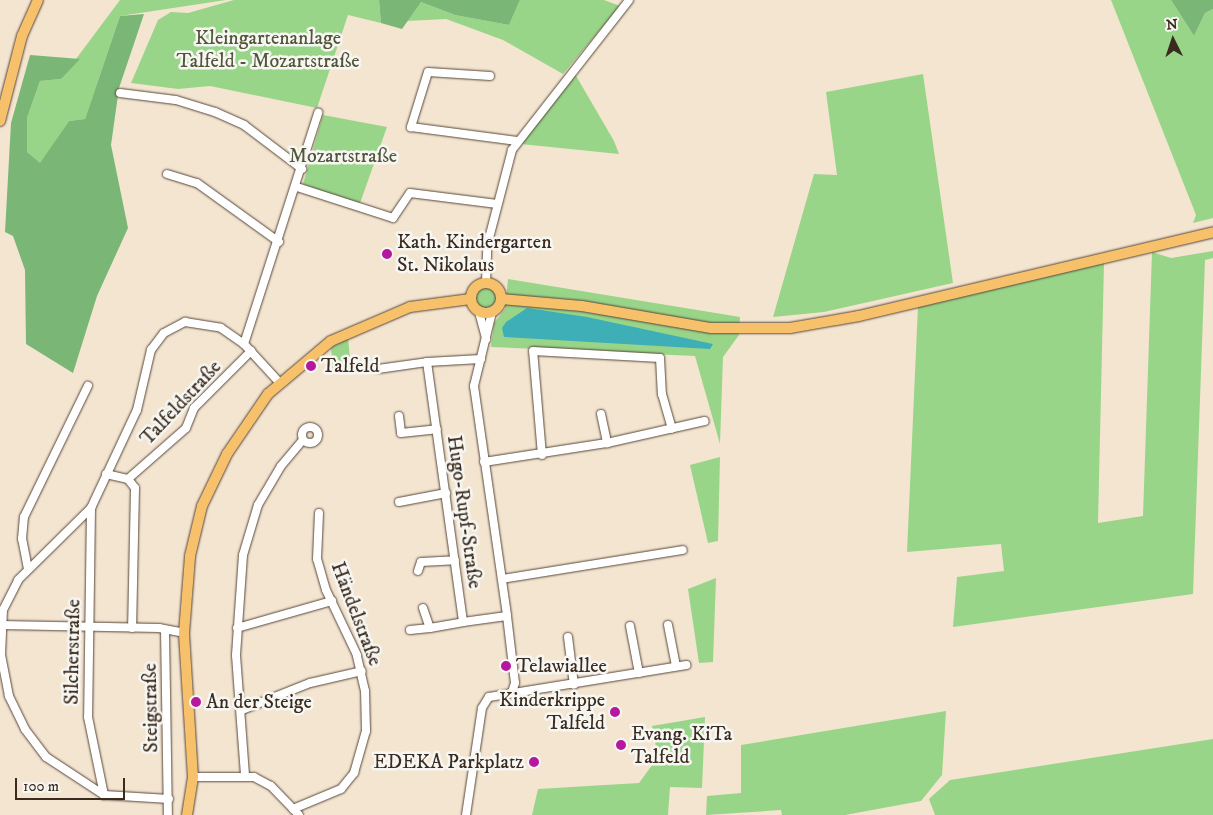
<!DOCTYPE html>
<html>
<head>
<meta charset="utf-8">
<style>
	body { margin:0 }
	#map { position:relative; width:1213px; height:815px; overflow:hidden; background:#f4e5d1; font-family:"IM FELL DW Pica",serif }
	div>[style] { position:absolute }
	[style*='--x'] { left:calc(var(--x)*1px); top:calc(var(--y)*1px); width:calc(var(--w)*1px); rotate:calc(var(--a)*1deg) }
	.green>* { inset:0; background:#99d589 }
	.round { border-radius:50% }
	.forest>* { inset:0; background:#7ab675 }
	.water>* { inset:0; background:#3eafb7 }
	.roads { filter:drop-shadow(0 0 1px #574639) drop-shadow(0 0 1px #574639) }
	.minor>* { height:8px; margin:-4px; padding:0 4px; transform-origin:4px; border-radius:4px; background:#fff }
	.minor>.ring { margin:-4px; padding:0; box-sizing:content-box; background:none; border:8px solid #fff; border-radius:50% }
	.major>* { height:10px; margin:-5px; padding:0 5px; transform-origin:5px; border-radius:5px; background:#f7c06b }
	.major>.ring { margin:-5px; padding:0; box-sizing:content-box; background:none; border:10px solid #f7c06b; border-radius:50% }
	.dots>* { width:14px; height:14px; translate:-50% -50%; box-sizing:border-box; border:2px solid #f6f6f2; border-radius:50% }
	span { translate:-50% -50%; white-space:nowrap; text-align:center; line-height:1.15; -webkit-text-stroke:5px #f6f6f2; paint-order:stroke }
	.park-label { font-size:20px; color:#525539 }
	.poi-label { font-size:20px; color:#3b2a1e }
	.left { translate:0 -50%; text-align:left }
	.right { translate:-100% -50%; text-align:right }
	.street-label { font-size:20px; color:#3b2a1e }
	.north { position:absolute; left:1148px; top:15px; width:50px; height:50px; -webkit-text-stroke:4px #f6f6f2; paint-order:stroke; rotate:356deg; font-size:14px; font-weight:700; line-height:20px; text-align:center; color:#3b2a1e }
	.north::after { content:''; display:block; margin:auto; width:18px; height:22px; background:#3b2a1e; clip-path:polygon(50% 0,100% 100%,50% 72%,0 100%) }
	.scale { position:absolute; left:15px; top:778px; width:110px; height:22px; box-sizing:border-box; border:2px solid #3b2a1e; border-top:0; padding-left:6px; font-size:15px; line-height:18px; white-space:nowrap; color:#3b2a1e; -webkit-text-stroke:4px #f6f6f2; paint-order:stroke }
</style>
</head>
<body>
<div id="map">
	<div class="green">
		<i style="clip-path:polygon(120px 0,226px 0,120px 16px,85px 119px,69px 121px,40px 164px,27px 152px,27px 118px,40px 81px,61px 79px)"></i>
		<i style="clip-path:polygon(234px 0,379px 0,381px 23px,348px 15px,317px 108px,210px 86px,178px 89px,131px 83px,158px 20px,171px 12px,188px 13px)"></i>
		<i style="clip-path:polygon(520px 0,604px 0,620px 6px,563px 74px,503px 40px,446px 19px,407px 21px,421px 2px,455px 15px,509px 25px)"></i>
		<i style="clip-path:polygon(1111px 0,1171px 0,1194px 36px,1205px 13px,1213px 9px,1213px 218px,1193px 223px,1196px 215px)"></i>
		<i style="clip-path:polygon(575px 74px,614px 141px,619px 154px,521px 144px)"></i>
		<i style="clip-path:polygon(923px 74px,953px 283px,824px 312px,773px 317px,814px 174px,837px 175px,826px 92px)"></i>
		<i style="clip-path:polygon(323px 115px,387px 127px,359px 206px,303px 184px)"></i>
		<i style="clip-path:polygon(1213px 251px,1213px 258px,1205px 260px,1193px 594px,953px 627px,957px 577px,1004px 571px,1001px 544px,907px 552px,918px 306px,1104px 263px,1098px 523px,1143px 516px,1152px 252px,1171px 258px)"></i>
		<i style="clip-path:polygon(508px 279px,740px 317px,739px 335px,723px 357px,720px 444px,695px 356px,491px 347px,494px 323px,505px 309px)"></i>
		<i class="round" style="left:475px;top:287px;width:22px;height:22px"></i>
		<i style="clip-path:polygon(348px 337px,351px 371px,333px 372px,331px 348px)"></i>
		<i style="clip-path:polygon(720px 457px,718px 541px,708px 543px,690px 465px)"></i>
		<i style="clip-path:polygon(716px 578px,713px 662px,699px 663px,688px 589px)"></i>
		<i style="clip-path:polygon(946px 711px,942px 775px,921px 801px,845px 815px,782px 815px,781px 810px,706px 815px,707px 796px,741px 793px,741px 745px)"></i>
		<i style="clip-path:polygon(705px 717px,702px 788px,670px 787px,668px 815px,532px 815px,538px 789px,639px 783px,658px 757px,652px 726px)"></i>
		<i style="clip-path:polygon(1213px 739px,1213px 815px,935px 815px,929px 799px,950px 780px)"></i>
	</div>
	<div class="forest">
		<i style="clip-path:polygon(379px 0,520px 0,509px 25px,455px 15px,421px 2px,402px 29px,381px 23px)"></i>
		<i style="clip-path:polygon(1171px 0,1213px 0,1213px 9px,1205px 13px,1194px 36px)"></i>
		<i style="clip-path:polygon(144px 14px,119px 88px,111px 145px,128px 228px,97px 296px,73px 373px,26px 344px,25px 270px,13px 236px,5px 232px,11px 123px,30px 55px,80px 59px,61px 79px,40px 81px,27px 118px,27px 152px,40px 163px,69px 121px,85px 119px,120px 16px)"></i>
	</div>
	<div class="water">
		<i style="clip-path:polygon(527px 308px,587px 317px,713px 344px,710px 349px,504px 337px,502px 328px,506px 322px)"></i>
	</div>
	<div class="roads">
		<div class="minor">
			<i style="--x:490;--y:76;--w:62;--a:-176.3"></i>
			<i style="--x:428;--y:72;--w:58;--a:107.2"></i>
			<i style="--x:411;--y:127;--w:107;--a:7.5"></i>
			<i style="--x:120;--y:93;--w:56;--a:7.1"></i>
			<i style="--x:176;--y:100;--w:41;--a:17.1"></i>
			<i style="--x:215;--y:112;--w:32;--a:24"></i>
			<i style="--x:244;--y:125;--w:73;--a:37.2"></i>
			<i style="--x:167;--y:174;--w:31;--a:17"></i>
			<i style="--x:197;--y:183;--w:101;--a:35.7"></i>
			<i style="--x:297;--y:187;--w:101;--a:17.9"></i>
			<i style="--x:393;--y:218;--w:30;--a:-56"></i>
			<i style="--x:410;--y:193;--w:88;--a:7.2"></i>
			<i style="--x:486;--y:283;--w:37;--a:-88"></i>
			<i style="--x:487;--y:246;--w:99;--a:-75.4"></i>
			<i style="--x:512;--y:150;--w:190;--a:-52"></i>
			<i style="--x:479;--y:312;--w:28;--a:75"></i>
			<i style="--x:492;--y:312;--w:76;--a:103.7"></i>
			<i style="--x:474;--y:386;--w:232;--a:81.8"></i>
			<i style="--x:507;--y:616;--w:67;--a:83.2"></i>
			<i style="--x:515;--y:683;--w:9;--a:108"></i>
			<i style="--x:244;--y:344;--w:243;--a:-72.2"></i>
			<i style="--x:481;--y:359;--w:54;--a:176.8"></i>
			<i style="--x:427;--y:362;--w:262;--a:82.1"></i>
			<i style="--x:463;--y:622;--w:44;--a:-7.8"></i>
			<i style="--x:378;--y:369;--w:49;--a:-8.1"></i>
			<i style="--x:601;--y:414;--w:30;--a:78"></i>
			<i style="--x:399;--y:416;--w:17;--a:83"></i>
			<i style="--x:401;--y:433;--w:36;--a:-6"></i>
			<i class="ring" style="left:302px;top:427px;width:8px;height:8px"></i>
			<i style="--x:542;--y:455;--w:104;--a:-94.9"></i>
			<i style="--x:533;--y:351;--w:127;--a:3.2"></i>
			<i style="--x:660;--y:358;--w:36;--a:87"></i>
			<i style="--x:662;--y:394;--w:36;--a:74"></i>
			<i style="--x:484;--y:462;--w:124;--a:-8.8"></i>
			<i style="--x:607;--y:443;--w:100;--a:-12.7"></i>
			<i style="--x:106;--y:474;--w:23;--a:13"></i>
			<i style="--x:128;--y:479;--w:77;--a:-41.3"></i>
			<i style="--x:186;--y:428;--w:22;--a:-68"></i>
			<i style="--x:194;--y:408;--w:81;--a:-45"></i>
			<i style="--x:128;--y:479;--w:11;--a:52"></i>
			<i style="--x:135;--y:488;--w:140;--a:91.2"></i>
			<i style="--x:399;--y:502;--w:48;--a:-10.8"></i>
			<i style="--x:91;--y:508;--w:209;--a:90.8"></i>
			<i style="--x:88;--y:717;--w:80;--a:78.4"></i>
			<i style="--x:28;--y:569;--w:31;--a:-101"></i>
			<i style="--x:22;--y:539;--w:22;--a:-85"></i>
			<i style="--x:24;--y:517;--w:146;--a:-64"></i>
			<i style="--x:418;--y:571;--w:9;--a:-72"></i>
			<i style="--x:421;--y:562;--w:34;--a:-3"></i>
			<i style="--x:502;--y:579;--w:183;--a:-9.1"></i>
			<i style="--x:423;--y:608;--w:21;--a:71"></i>
			<i style="--x:430;--y:628;--w:34;--a:-10"></i>
			<i style="--x:1;--y:625;--w:158;--a:1.1"></i>
			<i style="--x:159;--y:628;--w:25;--a:11"></i>
			<i style="--x:668;--y:625;--w:42;--a:79"></i>
			<i style="--x:630;--y:626;--w:48;--a:79.2"></i>
			<i style="--x:237;--y:628;--w:99;--a:-15.9"></i>
			<i style="--x:165;--y:630;--w:185;--a:89.1"></i>
			<i style="--x:410;--y:630;--w:20;--a:-6"></i>
			<i style="--x:568;--y:637;--w:48;--a:82.9"></i>
			<i style="--x:242;--y:710;--w:73;--a:-21.7"></i>
			<i style="--x:310;--y:683;--w:53;--a:-13"></i>
			<i style="--x:245;--y:775;--w:120;--a:-94.3"></i>
			<i style="--x:236;--y:655;--w:100;--a:-86"></i>
			<i style="--x:243;--y:555;--w:52;--a:-73.3"></i>
			<i style="--x:258;--y:505;--w:45;--a:-59.5"></i>
			<i style="--x:281;--y:466;--w:34;--a:-50"></i>
			<i style="--x:193;--y:777;--w:61;--a:0"></i>
			<i style="--x:254;--y:777;--w:19;--a:28"></i>
			<i style="--x:271;--y:786;--w:40;--a:46"></i>
			<i style="--x:169;--y:799;--w:65;--a:-176.5"></i>
			<i style="--x:104;--y:795;--w:69;--a:-146.8"></i>
			<i style="--x:46;--y:757;--w:35;--a:-127"></i>
			<i style="--x:25;--y:729;--w:37;--a:-116"></i>
			<i style="--x:9;--y:696;--w:42;--a:-101"></i>
			<i style="--x:1;--y:655;--w:45;--a:-87.5"></i>
			<i style="--x:3;--y:610;--w:34;--a:-63"></i>
			<i style="--x:18;--y:580;--w:103;--a:-44.6"></i>
			<i style="--x:91;--y:508;--w:108;--a:-64.9"></i>
			<i style="--x:137;--y:410;--w:62;--a:-76.9"></i>
			<i style="--x:151;--y:350;--w:21;--a:-53"></i>
			<i style="--x:164;--y:333;--w:24;--a:-28"></i>
			<i style="--x:185;--y:322;--w:36;--a:9"></i>
			<i style="--x:221;--y:328;--w:28;--a:35"></i>
			<i style="--x:244;--y:344;--w:52;--a:47.4"></i>
			<i style="--x:293;--y:809;--w:52;--a:-22.6"></i>
			<i style="--x:341;--y:789;--w:21;--a:-51"></i>
			<i style="--x:354;--y:773;--w:44;--a:-74.1"></i>
			<i style="--x:366;--y:731;--w:40;--a:-91.4"></i>
			<i style="--x:365;--y:691;--w:37;--a:-103"></i>
			<i style="--x:357;--y:655;--w:72;--a:-115.5"></i>
			<i style="--x:326;--y:590;--w:32;--a:-106"></i>
			<i style="--x:317;--y:559;--w:46;--a:-87.5"></i>
			<i style="--x:466;--y:815;--w:108;--a:-81.5"></i>
			<i style="--x:482;--y:708;--w:13;--a:-58"></i>
			<i style="--x:489;--y:697;--w:200;--a:-9.2"></i>
		</div>
		<div class="major">
			<i style="--x:0;--y:121;--w:88;--a:-75.5"></i>
			<i style="--x:22;--y:36;--w:39;--a:-66"></i>
			<i class="ring" style="left:471px;top:283px;width:20px;height:20px"></i>
			<i style="--x:501;--y:299;--w:81;--a:4.9"></i>
			<i style="--x:582;--y:306;--w:131;--a:9.7"></i>
			<i style="--x:711;--y:328;--w:79;--a:0"></i>
			<i style="--x:790;--y:328;--w:70;--a:-9.9"></i>
			<i style="--x:859;--y:316;--w:364;--a:-13.3"></i>
			<i style="--x:187;--y:815;--w:38;--a:-81"></i>
			<i style="--x:193;--y:777;--w:144;--a:-93.6"></i>
			<i style="--x:184;--y:633;--w:77;--a:-85.5"></i>
			<i style="--x:190;--y:556;--w:51;--a:-76.5"></i>
			<i style="--x:202;--y:506;--w:58;--a:-64.3"></i>
			<i style="--x:227;--y:454;--w:73;--a:-55.7"></i>
			<i style="--x:268;--y:394;--w:82;--a:-40.1"></i>
			<i style="--x:331;--y:341;--w:86;--a:-23.3"></i>
			<i style="--x:410;--y:307;--w:61;--a:-7.6"></i>
		</div>
	</div>
	<div class="dots">
		<i style="left:387px;top:254px;background:#b5179e"></i>
		<i style="left:311px;top:366px;background:#b5179e"></i>
		<i style="left:506px;top:666px;background:#b5179e"></i>
		<i style="left:196px;top:702px;background:#b5179e"></i>
		<i style="left:615px;top:712px;background:#b5179e"></i>
		<i style="left:621px;top:745px;background:#b5179e"></i>
		<i style="left:534px;top:762px;background:#b5179e"></i>
	</div>
	<div class="park-label">
		<span style="left:268px;top:50px">Kleingartenanlage<br>Talfeld - Mozartstraße</span>
		<span style="left:343px;top:156px">Mozartstraße</span>
	</div>
	<div class="poi-label">
		<span class="left" style="left:397px;top:254px">Kath. Kindergarten<br>St. Nikolaus</span>
		<span class="left" style="left:321px;top:366px">Talfeld</span>
		<span class="left" style="left:516px;top:666px">Telawiallee</span>
		<span class="right" style="left:605px;top:712px">Kinderkrippe<br>Talfeld</span>
		<span class="left" style="left:206px;top:702px">An der Steige</span>
		<span class="left" style="left:631px;top:746px">Evang. KiTa<br>Talfeld</span>
		<span class="right" style="left:524px;top:762px">EDEKA Parkplatz</span>
	</div>
	<div class="street-label">
		<span style="left:181px;top:403px;rotate:-47deg">Talfeldstraße</span>
		<span style="left:464px;top:512px;rotate:82deg">Hugo-Rupf-Straße</span>
		<span style="left:356px;top:614px;rotate:69deg">Händelstraße</span>
		<span style="left:73px;top:652px;rotate:-89deg">Silcherstraße</span>
		<span style="left:151px;top:708px;rotate:-91deg">Steigstraße</span>
	</div>
	<div class="north">N</div>
	<div class="scale">100 m</div>
</div>
</body>
</html>
